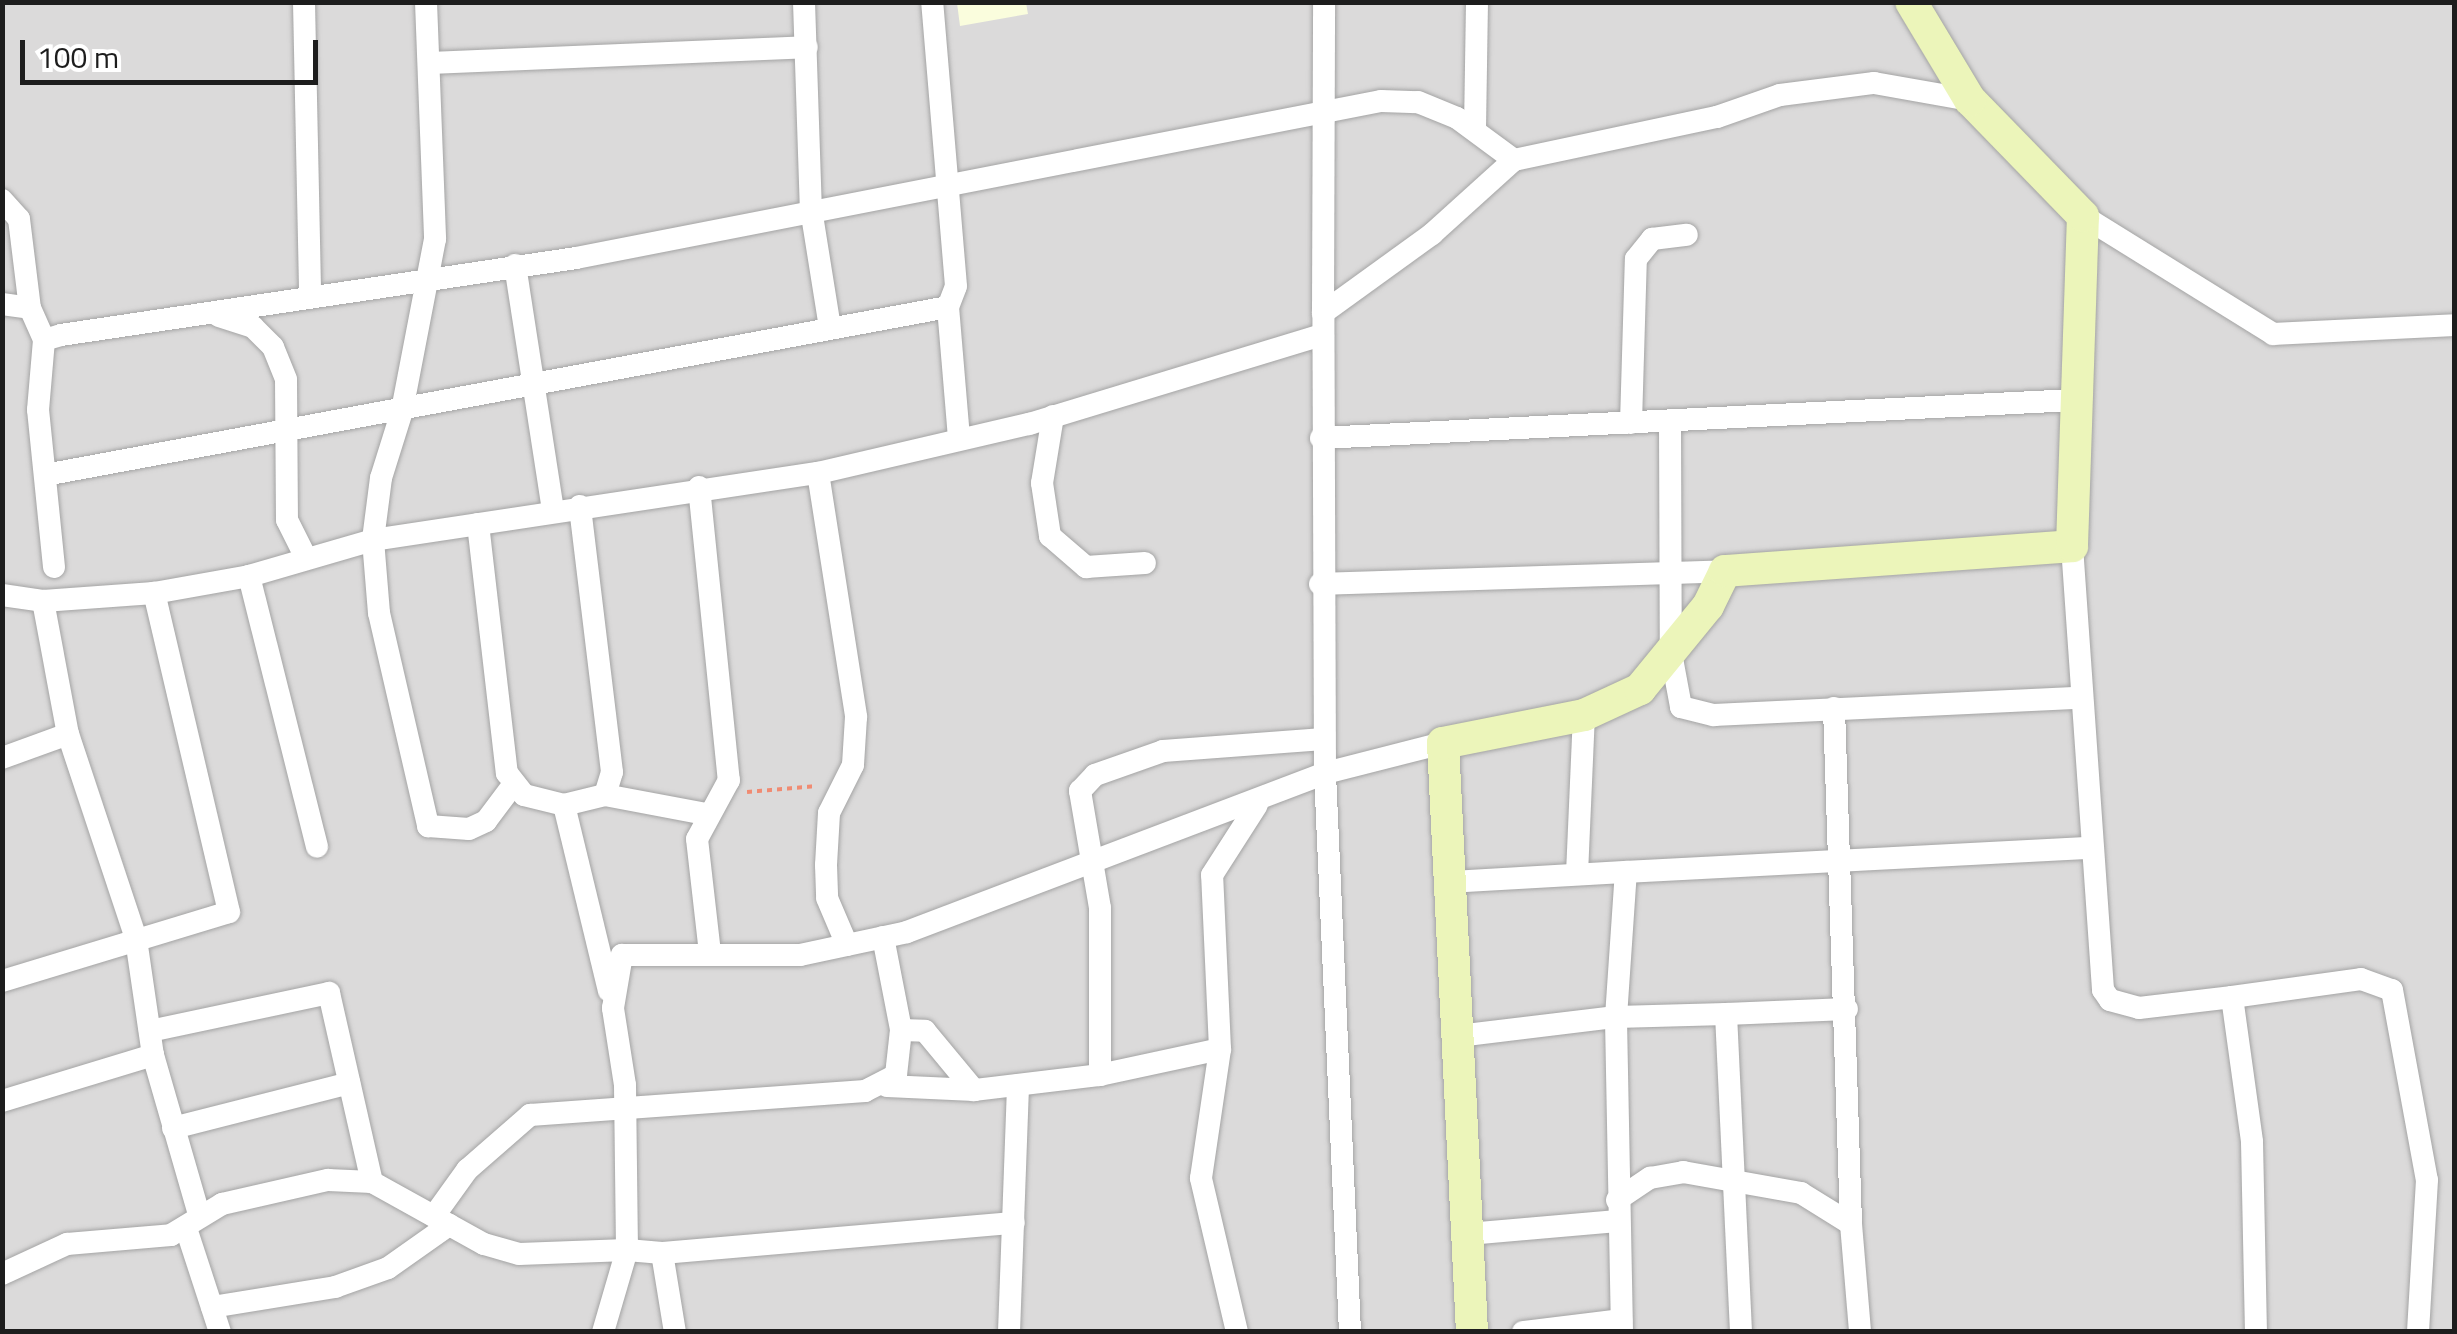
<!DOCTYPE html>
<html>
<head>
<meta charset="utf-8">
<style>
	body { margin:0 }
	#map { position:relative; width:2457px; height:1334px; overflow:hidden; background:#edebe3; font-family:"Titillium Web",sans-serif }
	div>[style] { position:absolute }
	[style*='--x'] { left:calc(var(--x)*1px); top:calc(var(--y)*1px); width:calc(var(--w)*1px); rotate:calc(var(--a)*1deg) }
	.residential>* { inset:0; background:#dbdada; transform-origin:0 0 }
	.education>* { inset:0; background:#fafddd }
	.path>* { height:4px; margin-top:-2px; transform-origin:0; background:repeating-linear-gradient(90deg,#f08b72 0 5px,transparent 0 10px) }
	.roads { filter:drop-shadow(0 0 2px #a4a4a4) drop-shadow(0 0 2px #a4a4a4) }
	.street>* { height:22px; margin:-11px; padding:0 11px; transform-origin:11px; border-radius:11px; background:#fff }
	.secondary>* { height:32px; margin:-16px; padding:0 16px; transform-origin:16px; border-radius:16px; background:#ecf5ba }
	span { translate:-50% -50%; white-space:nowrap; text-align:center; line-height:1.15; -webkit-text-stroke:8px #fff; paint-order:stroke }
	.frame { position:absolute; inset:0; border:5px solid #1d1d1d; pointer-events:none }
	.scale { position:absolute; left:20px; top:40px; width:298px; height:45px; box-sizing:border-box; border:5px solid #1d1d1d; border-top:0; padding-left:12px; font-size:30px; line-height:35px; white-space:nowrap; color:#1d1d1d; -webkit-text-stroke:8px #fff; paint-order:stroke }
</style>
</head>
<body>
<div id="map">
	<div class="residential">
		<i style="left:3px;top:3px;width:2451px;height:1328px"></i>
	</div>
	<div class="education">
		<i style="clip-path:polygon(957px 3px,1026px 3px,1028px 14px,960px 26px)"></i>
	</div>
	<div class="path">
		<i style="--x:747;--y:792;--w:70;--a:-4.9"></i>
	</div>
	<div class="roads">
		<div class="street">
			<i style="--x:304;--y:2;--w:294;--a:88.8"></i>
			<i style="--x:426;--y:2;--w:237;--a:87.8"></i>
			<i style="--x:435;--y:239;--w:175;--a:100.9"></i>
			<i style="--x:402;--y:411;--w:70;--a:107.4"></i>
			<i style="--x:381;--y:478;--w:63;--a:97.4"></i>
			<i style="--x:373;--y:540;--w:73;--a:85.3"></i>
			<i style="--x:379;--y:613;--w:219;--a:77"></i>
			<i style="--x:428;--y:826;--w:41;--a:4.2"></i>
			<i style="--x:469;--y:829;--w:19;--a:-25"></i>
			<i style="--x:486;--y:821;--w:45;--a:-53.1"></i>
			<i style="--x:804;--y:2;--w:207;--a:88.1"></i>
			<i style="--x:811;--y:209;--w:120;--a:80.9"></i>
			<i style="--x:429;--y:63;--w:378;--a:-2.4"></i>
			<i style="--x:1475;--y:129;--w:127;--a:-89.1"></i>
			<i style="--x:2;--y:200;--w:25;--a:48"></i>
			<i style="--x:19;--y:219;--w:90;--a:83"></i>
			<i style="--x:30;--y:308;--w:35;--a:66"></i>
			<i style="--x:2083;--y:216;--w:224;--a:31.8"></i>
			<i style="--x:2273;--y:334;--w:181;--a:-2.8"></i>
			<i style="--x:515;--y:265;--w:249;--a:81.2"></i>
			<i style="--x:2;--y:304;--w:28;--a:8"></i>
			<i style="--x:948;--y:307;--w:130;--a:85.2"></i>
			<i style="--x:1323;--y:313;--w:311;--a:-89.8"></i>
			<i style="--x:219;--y:316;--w:36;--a:18"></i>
			<i style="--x:253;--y:327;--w:28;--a:45"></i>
			<i style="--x:273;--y:347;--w:35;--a:68"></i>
			<i style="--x:286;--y:380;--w:140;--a:89.6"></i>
			<i style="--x:287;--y:520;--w:40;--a:63.4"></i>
			<i style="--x:1053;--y:416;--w:68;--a:99.3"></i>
			<i style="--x:1042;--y:483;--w:54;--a:81.4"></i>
			<i style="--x:1050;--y:536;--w:48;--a:40.7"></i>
			<i style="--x:1086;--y:567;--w:59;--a:-3.9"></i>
			<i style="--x:1631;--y:423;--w:164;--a:-88.3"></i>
			<i style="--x:1636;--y:259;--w:26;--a:-51"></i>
			<i style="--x:1652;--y:239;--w:35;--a:-7"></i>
			<i style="--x:1670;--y:423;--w:230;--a:89.8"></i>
			<i style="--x:1671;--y:653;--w:55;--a:79.5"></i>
			<i style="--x:1681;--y:707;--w:34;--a:14"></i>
			<i style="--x:1714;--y:715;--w:365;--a:-2.7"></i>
			<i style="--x:1321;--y:438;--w:755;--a:-2.89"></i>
			<i style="--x:818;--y:473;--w:247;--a:81.1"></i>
			<i style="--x:856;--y:717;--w:48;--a:93.6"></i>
			<i style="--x:853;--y:765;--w:54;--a:116.6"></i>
			<i style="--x:829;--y:813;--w:52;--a:93.3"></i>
			<i style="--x:826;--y:865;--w:33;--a:88"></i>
			<i style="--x:827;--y:898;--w:51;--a:66.9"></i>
			<i style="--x:45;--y:475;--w:918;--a:-10.54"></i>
			<i style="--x:948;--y:307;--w:22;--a:-69"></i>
			<i style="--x:956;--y:286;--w:285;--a:-94.8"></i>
			<i style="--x:699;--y:487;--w:295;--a:84.2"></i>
			<i style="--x:729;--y:780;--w:67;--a:118.5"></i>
			<i style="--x:697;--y:839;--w:115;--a:83.5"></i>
			<i style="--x:478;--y:524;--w:251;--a:83.4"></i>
			<i style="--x:507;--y:773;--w:28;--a:52"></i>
			<i style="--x:524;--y:795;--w:41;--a:14"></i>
			<i style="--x:564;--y:805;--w:42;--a:-13.7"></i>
			<i style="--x:605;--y:795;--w:24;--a:-73"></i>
			<i style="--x:612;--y:772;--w:268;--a:-96.9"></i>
			<i style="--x:2072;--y:546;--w:445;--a:86"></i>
			<i style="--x:2103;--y:990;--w:12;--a:55"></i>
			<i style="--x:2110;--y:1000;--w:30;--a:15"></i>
			<i style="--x:2139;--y:1008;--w:94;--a:-6.7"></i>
			<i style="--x:2232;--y:997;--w:146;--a:82.1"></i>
			<i style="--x:2252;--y:1142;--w:190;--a:88.8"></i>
			<i style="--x:54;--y:567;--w:158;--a:-95.8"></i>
			<i style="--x:38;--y:410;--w:70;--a:-85.1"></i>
			<i style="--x:44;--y:340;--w:18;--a:-16"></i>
			<i style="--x:61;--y:335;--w:521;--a:-8.5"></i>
			<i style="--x:576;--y:258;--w:820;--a:-11.04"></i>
			<i style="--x:1381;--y:101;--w:37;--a:2"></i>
			<i style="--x:1418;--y:102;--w:42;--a:22.3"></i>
			<i style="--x:1457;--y:118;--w:71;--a:36.4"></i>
			<i style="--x:249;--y:576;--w:279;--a:75.9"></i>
			<i style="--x:1320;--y:584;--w:405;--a:-1.8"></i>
			<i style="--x:2;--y:595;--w:41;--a:8.3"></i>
			<i style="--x:43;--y:601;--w:111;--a:-4.1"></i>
			<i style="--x:154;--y:593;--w:97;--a:-10.1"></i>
			<i style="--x:249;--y:576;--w:129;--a:-16.2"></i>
			<i style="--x:373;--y:540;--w:450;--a:-8.6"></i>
			<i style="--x:818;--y:473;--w:217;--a:-13.1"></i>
			<i style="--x:1029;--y:424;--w:306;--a:-16.9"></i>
			<i style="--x:43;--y:601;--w:135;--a:79.4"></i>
			<i style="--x:68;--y:734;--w:216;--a:71.6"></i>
			<i style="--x:136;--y:939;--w:117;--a:81.7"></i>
			<i style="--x:153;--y:1055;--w:166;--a:73.9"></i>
			<i style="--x:1834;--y:708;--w:516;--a:88.11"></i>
			<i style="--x:1443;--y:743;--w:122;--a:165.7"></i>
			<i style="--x:1325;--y:773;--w:460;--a:-90.2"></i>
			<i style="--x:1323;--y:313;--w:135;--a:-35.9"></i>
			<i style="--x:1432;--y:234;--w:110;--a:-42.1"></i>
			<i style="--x:1514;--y:160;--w:208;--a:-12"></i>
			<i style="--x:1717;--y:117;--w:67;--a:-19.2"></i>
			<i style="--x:1780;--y:95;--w:95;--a:-7.3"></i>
			<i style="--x:1874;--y:83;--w:97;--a:10"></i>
			<i style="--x:2;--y:758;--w:70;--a:-20"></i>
			<i style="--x:605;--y:795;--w:103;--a:10.7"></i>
			<i style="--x:564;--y:805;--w:191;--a:76.4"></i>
			<i style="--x:1577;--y:874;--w:159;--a:-87.5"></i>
			<i style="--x:1450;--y:882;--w:176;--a:-3.3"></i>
			<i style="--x:883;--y:937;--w:95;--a:79"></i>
			<i style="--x:901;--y:1030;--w:24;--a:2"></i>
			<i style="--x:925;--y:1031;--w:77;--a:50.3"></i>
			<i style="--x:2;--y:981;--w:237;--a:-16.9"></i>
			<i style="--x:229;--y:912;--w:328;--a:-103.2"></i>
			<i style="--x:2232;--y:997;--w:130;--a:-7.9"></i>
			<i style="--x:2361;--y:979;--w:33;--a:20"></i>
			<i style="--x:2392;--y:990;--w:193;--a:79.6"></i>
			<i style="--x:2427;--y:1180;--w:152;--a:93.4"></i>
			<i style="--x:1726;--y:1014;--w:121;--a:-2.4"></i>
			<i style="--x:150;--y:1031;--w:183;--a:-12"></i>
			<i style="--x:329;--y:993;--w:194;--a:77.2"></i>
			<i style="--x:1458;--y:1036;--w:159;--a:-6.9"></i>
			<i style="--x:1616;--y:1017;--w:110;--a:-1.6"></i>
			<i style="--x:1726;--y:1014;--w:318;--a:87.3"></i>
			<i style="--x:1220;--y:1049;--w:123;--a:167.8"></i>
			<i style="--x:1100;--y:1075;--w:167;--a:-90"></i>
			<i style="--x:1100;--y:908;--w:119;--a:-99.7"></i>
			<i style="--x:1080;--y:791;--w:22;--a:-47"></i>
			<i style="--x:1095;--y:775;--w:72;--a:-19.4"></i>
			<i style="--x:1163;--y:751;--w:161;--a:-4.3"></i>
			<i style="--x:887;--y:1086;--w:87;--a:2.6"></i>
			<i style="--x:974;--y:1090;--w:127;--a:-6.8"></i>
			<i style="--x:2;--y:1101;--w:158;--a:-16.9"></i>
			<i style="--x:173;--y:1128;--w:182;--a:-14.3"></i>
			<i style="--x:1617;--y:1200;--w:40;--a:-34"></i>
			<i style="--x:1650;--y:1178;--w:34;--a:-10"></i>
			<i style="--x:1683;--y:1172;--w:120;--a:10.1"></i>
			<i style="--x:1801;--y:1193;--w:59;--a:31.8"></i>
			<i style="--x:1851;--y:1224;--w:108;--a:85.2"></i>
			<i style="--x:434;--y:1216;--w:57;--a:-54.3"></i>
			<i style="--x:467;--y:1170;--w:84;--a:-41.1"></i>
			<i style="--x:530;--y:1115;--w:336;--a:-4.1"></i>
			<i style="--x:865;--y:1091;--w:35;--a:-27"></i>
			<i style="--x:896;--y:1075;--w:45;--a:-83.7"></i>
			<i style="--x:186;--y:1228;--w:109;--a:71.9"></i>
			<i style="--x:1468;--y:1234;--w:150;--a:-5"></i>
			<i style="--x:662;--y:1253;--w:353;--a:-4.9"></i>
			<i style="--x:2;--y:1274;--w:72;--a:-24.8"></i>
			<i style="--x:67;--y:1244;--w:104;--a:-4.9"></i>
			<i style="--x:171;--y:1235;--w:60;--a:-31.3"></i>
			<i style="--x:222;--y:1204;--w:109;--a:-12.8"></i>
			<i style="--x:328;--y:1180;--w:44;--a:2.6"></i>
			<i style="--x:372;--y:1182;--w:128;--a:29"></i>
			<i style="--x:484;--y:1244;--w:36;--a:16"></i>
			<i style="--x:519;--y:1254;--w:108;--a:-2.1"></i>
			<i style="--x:627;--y:1250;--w:165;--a:-90.7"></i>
			<i style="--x:625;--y:1085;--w:78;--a:-98.9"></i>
			<i style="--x:613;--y:1008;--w:54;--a:-80.4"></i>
			<i style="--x:622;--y:955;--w:178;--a:0"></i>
			<i style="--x:800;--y:955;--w:109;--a:-12.1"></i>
			<i style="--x:907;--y:932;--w:447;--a:-20.8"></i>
			<i style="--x:1325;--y:773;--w:560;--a:87.44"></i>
			<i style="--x:212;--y:1307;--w:125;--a:-9.2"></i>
			<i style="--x:335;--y:1287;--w:56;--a:-19.7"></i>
			<i style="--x:388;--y:1268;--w:75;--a:-35.2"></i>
			<i style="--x:603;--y:1332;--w:85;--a:-73.7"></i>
			<i style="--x:627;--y:1250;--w:35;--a:5"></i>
			<i style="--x:662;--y:1253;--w:80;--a:80.7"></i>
			<i style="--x:1009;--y:1332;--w:247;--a:-87.9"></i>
			<i style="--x:1237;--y:1332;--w:158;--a:-103.2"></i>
			<i style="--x:1201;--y:1178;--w:130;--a:-81.6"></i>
			<i style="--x:1220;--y:1049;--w:174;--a:-92.6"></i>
			<i style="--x:1212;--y:875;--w:83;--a:-57.3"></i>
			<i style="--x:1523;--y:1332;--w:99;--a:-7"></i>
			<i style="--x:1622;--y:1332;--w:315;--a:-91.1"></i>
			<i style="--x:1616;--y:1017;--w:145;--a:-86.1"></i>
			<i style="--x:1626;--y:872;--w:464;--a:-3"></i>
		</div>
		<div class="secondary">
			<i style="--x:1472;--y:1332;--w:590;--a:-92.82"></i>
			<i style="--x:1443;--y:743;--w:144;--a:-11.2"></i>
			<i style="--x:1584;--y:715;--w:62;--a:-24.9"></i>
			<i style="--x:1640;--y:689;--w:107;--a:-50.7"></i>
			<i style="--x:1708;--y:606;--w:39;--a:-64"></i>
			<i style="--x:1725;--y:571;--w:348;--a:-4.1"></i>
			<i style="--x:2072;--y:546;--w:330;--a:-88.1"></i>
			<i style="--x:2083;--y:216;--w:162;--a:-134.2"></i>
			<i style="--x:1970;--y:100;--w:114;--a:-121"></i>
		</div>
	</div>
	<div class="frame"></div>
	<div class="scale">100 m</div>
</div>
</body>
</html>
